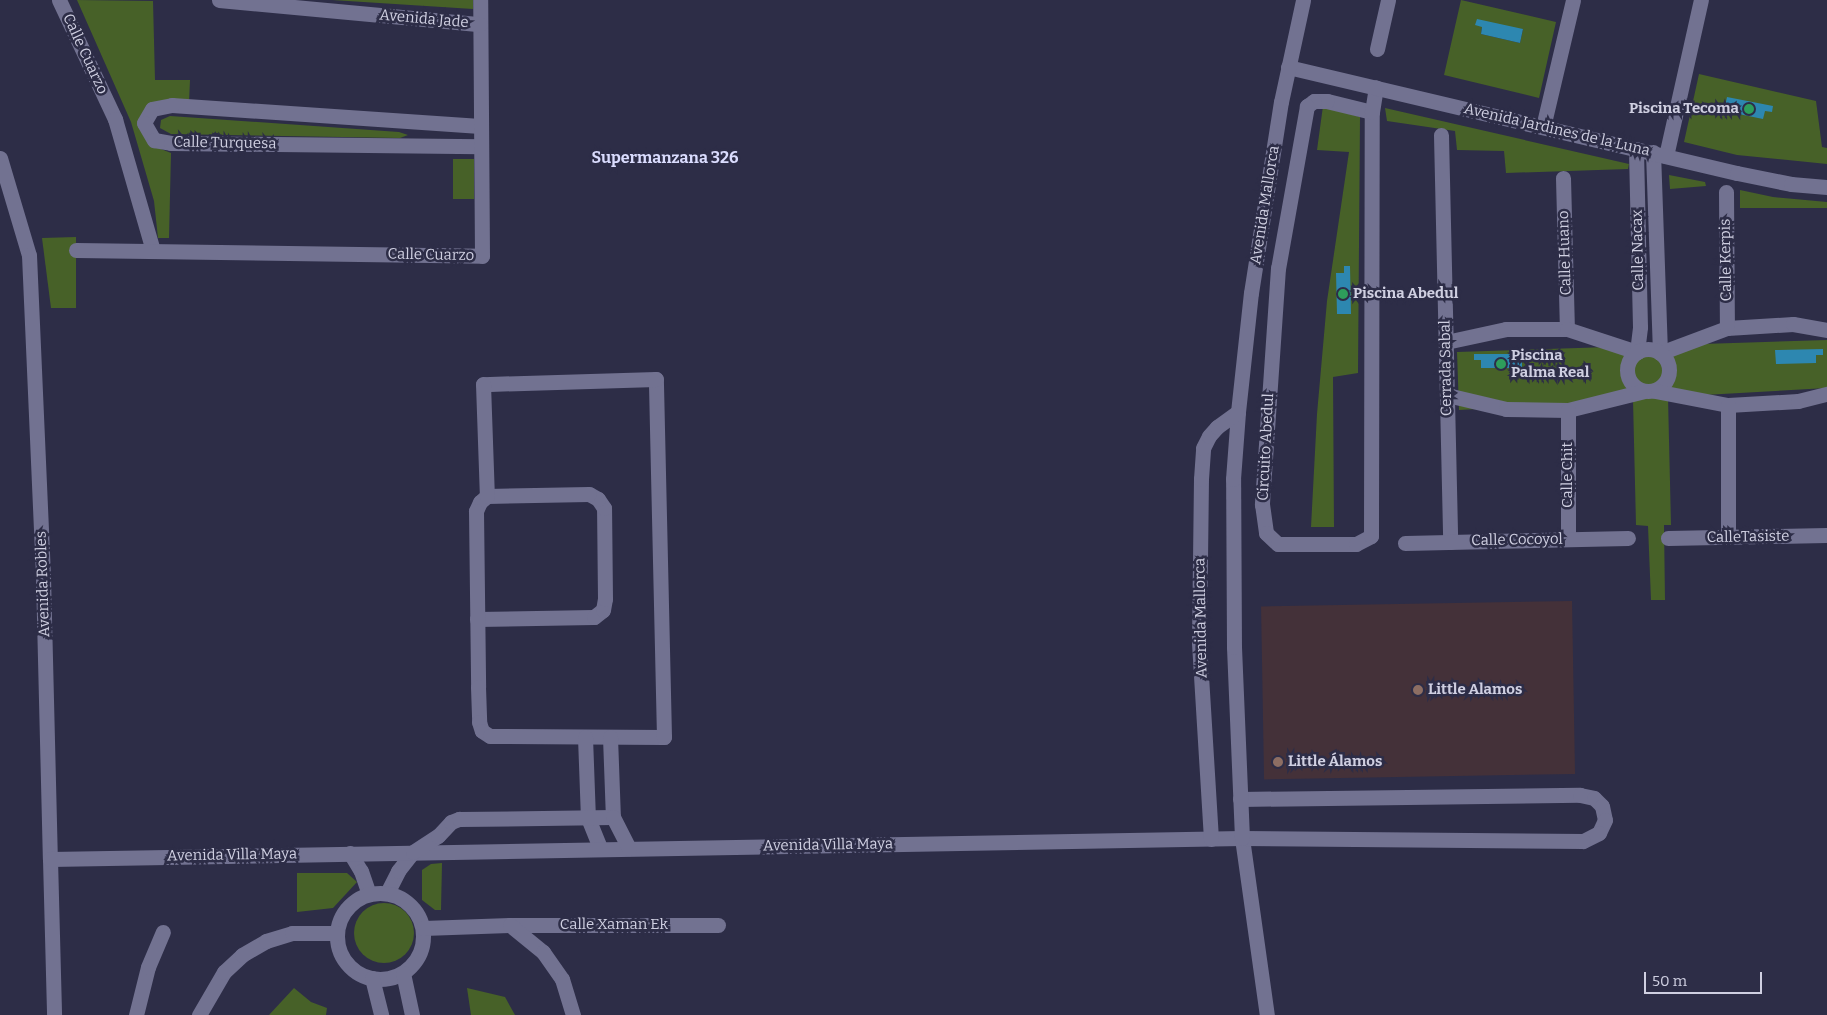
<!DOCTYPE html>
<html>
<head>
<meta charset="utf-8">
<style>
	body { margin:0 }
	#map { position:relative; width:1827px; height:1015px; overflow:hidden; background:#2d2d47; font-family:Bitter,serif }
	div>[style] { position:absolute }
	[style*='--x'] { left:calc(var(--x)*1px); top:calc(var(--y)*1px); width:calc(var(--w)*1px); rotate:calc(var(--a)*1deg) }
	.education>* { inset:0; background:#443139; transform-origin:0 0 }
	.green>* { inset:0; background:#476128; transform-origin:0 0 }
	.round { border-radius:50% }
	.water>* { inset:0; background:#2d87b0 }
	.minor>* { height:15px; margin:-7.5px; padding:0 7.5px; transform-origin:7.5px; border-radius:7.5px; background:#727291 }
	.minor>.ring { margin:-7.5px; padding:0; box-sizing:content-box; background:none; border:15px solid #727291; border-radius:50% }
	.tertiary>* { height:15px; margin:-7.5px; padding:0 7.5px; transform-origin:7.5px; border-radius:7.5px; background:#727291 }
	.secondary>* { height:15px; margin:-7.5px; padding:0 7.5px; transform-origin:7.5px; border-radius:7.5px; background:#727291 }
	.dots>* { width:14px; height:14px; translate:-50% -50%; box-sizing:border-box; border:2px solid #2d2d47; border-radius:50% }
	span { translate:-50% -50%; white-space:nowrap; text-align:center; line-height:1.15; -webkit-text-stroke:5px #2d2d47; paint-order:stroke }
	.street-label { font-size:15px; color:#cfcfe1 }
	.poi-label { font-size:15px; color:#cfcfe1; font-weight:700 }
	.right { translate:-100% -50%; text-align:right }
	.left { translate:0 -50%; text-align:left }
	.neighbourhood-label { font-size:16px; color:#dadcfe; font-weight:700 }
	.scale { position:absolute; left:1644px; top:972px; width:118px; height:22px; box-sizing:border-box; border:2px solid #cfcfe1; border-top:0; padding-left:6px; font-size:15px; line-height:18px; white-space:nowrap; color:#cfcfe1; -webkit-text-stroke:4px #2d2d47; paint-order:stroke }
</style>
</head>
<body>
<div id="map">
	<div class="education">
		<i style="left:1572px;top:601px;width:173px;height:311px;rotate:89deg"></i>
	</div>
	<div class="green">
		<i style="clip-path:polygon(77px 0,153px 1px,155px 80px,190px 80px,189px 103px,142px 120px,151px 145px,171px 153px,169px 238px,158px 238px,154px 201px,131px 122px)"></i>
		<i style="clip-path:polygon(332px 0,473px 0,473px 9px)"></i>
		<i style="clip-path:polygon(evenodd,1461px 0,1556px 22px,1539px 98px,1444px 75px,1461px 0,1482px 27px,1523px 29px,1520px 43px,1481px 34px,1482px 27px)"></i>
		<i style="clip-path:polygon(1699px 74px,1816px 101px,1822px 147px,1827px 148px,1827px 164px,1737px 155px,1684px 142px)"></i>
		<i style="clip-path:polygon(1323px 106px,1360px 117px,1358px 373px,1333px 377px,1334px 527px,1311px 527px,1317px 414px,1327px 301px,1349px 152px,1317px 150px)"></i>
		<i style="clip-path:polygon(1385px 108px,1629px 164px,1628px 169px,1506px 173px,1504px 151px,1457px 150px,1455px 131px,1387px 121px)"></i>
		<i style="clip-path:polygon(170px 116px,399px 132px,408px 135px,400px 138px,171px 134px,160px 128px,161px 120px)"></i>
		<i style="left:453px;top:159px;width:21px;height:40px"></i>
		<i style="clip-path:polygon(1669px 175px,1705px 182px,1706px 186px,1670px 189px)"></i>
		<i style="clip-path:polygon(1740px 190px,1773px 197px,1827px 202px,1827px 208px,1740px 208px)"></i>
		<i style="clip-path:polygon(76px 237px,76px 308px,51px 308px,42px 238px)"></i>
		<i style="clip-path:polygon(evenodd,1827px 340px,1827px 388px,1668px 397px,1671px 525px,1664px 525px,1665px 600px,1651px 600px,1648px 526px,1636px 525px,1633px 400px,1459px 410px,1457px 352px,1827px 340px,1823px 349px,1823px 355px,1816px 355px,1816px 363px,1776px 363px,1823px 349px)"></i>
		<i style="clip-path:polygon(442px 863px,441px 910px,435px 910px,422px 900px,422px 870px,431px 864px)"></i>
		<i style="clip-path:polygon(297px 873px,347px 873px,357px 882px,333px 908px,297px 912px)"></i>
		<i class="round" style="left:354px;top:903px;width:60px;height:60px"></i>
		<i style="clip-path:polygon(294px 988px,311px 1002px,327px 1008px,326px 1015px,269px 1015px)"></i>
		<i style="clip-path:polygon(467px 988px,505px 997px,515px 1015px,471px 1015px)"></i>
	</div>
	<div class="water">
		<i style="clip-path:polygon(1477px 19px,1523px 29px,1520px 43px,1481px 34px,1482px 27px,1475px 25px)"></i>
		<i style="clip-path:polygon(1727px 97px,1773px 106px,1772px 112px,1765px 111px,1763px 119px,1724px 111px)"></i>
		<i style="clip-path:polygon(1344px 266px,1350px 266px,1351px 314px,1337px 314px,1336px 273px,1344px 273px)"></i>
		<i style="clip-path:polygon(1823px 349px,1823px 355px,1816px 355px,1816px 363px,1776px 364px,1775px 350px)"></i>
		<i style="clip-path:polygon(1474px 354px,1522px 354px,1522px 368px,1481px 368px,1481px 360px,1474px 360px)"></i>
	</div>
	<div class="minor">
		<i style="--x:59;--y:0;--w:132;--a:64.8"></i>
		<i style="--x:115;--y:119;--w:137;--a:73.9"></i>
		<i style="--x:1377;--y:49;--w:50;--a:-77.3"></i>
		<i style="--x:1372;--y:112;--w:46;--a:-166.3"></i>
		<i style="--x:1327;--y:101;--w:13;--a:180"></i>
		<i style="--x:1314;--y:101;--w:9;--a:144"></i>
		<i style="--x:1307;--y:106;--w:165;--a:100.1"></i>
		<i style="--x:1278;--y:268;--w:237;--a:93.9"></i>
		<i style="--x:1262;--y:504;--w:29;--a:82"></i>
		<i style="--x:1266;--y:533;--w:16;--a:43"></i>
		<i style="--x:1278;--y:544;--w:78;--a:0"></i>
		<i style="--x:1356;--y:544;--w:17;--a:-28"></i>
		<i style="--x:1371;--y:536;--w:424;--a:-89.9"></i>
		<i style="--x:1372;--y:112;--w:25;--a:-81"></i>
		<i style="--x:480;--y:126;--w:309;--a:-176.1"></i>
		<i style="--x:172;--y:105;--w:20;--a:169"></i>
		<i style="--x:152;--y:109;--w:16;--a:120"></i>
		<i style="--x:144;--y:123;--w:20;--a:60"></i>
		<i style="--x:154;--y:140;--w:17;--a:10"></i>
		<i style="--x:171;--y:143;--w:310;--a:0.6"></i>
		<i style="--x:1543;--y:127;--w:130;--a:-76.7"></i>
		<i style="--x:1441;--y:135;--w:407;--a:88.7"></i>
		<i style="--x:1653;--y:152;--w:201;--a:88"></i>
		<i style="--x:1660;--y:353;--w:72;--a:-20.5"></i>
		<i style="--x:1727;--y:328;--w:66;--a:-3.5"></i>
		<i style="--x:1793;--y:324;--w:35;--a:10"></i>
		<i style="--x:1666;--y:156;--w:160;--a:-77.4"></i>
		<i style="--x:1563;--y:178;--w:151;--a:88.5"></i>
		<i style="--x:1726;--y:192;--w:136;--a:89.6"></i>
		<i style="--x:76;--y:250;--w:406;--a:0.8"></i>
		<i style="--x:482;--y:256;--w:256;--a:-90.4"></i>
		<i style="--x:1446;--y:342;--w:61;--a:-12.2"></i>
		<i style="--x:1506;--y:329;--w:61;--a:0"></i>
		<i style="--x:1567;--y:329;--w:74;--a:18.2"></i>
		<i style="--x:1637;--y:352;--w:25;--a:-83"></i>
		<i style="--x:1640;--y:327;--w:178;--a:-91.3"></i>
		<i class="ring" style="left:1627px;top:349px;width:27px;height:27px"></i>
		<i style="--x:1655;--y:391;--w:74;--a:10.9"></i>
		<i style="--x:1728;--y:405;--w:70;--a:-3.3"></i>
		<i style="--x:1798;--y:401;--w:30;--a:-14"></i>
		<i style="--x:1447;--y:395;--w:61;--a:13.3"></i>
		<i style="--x:1506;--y:409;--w:62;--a:0.9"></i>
		<i style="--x:1568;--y:410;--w:78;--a:-14"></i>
		<i style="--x:1728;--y:405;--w:132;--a:90"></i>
		<i style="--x:1668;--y:538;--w:159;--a:-1.1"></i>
		<i style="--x:1568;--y:539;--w:129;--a:-90"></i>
		<i style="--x:1405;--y:543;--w:223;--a:-1.3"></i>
		<i style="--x:477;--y:619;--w:117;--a:-1"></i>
		<i style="--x:594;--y:617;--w:11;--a:-38"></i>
		<i style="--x:603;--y:610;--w:11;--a:-80"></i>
		<i style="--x:605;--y:599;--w:91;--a:-90.6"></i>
		<i style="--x:604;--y:508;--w:11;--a:-124"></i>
		<i style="--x:598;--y:499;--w:10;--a:-151"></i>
		<i style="--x:589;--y:494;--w:102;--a:178.9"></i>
		<i style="--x:487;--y:496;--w:9;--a:139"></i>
		<i style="--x:480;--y:502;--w:10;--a:114"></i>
		<i style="--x:476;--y:511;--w:176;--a:89.3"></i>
		<i style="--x:478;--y:687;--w:35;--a:88"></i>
		<i style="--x:479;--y:722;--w:9;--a:72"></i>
		<i style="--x:482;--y:731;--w:9;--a:32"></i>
		<i style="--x:490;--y:736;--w:174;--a:0.3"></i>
		<i style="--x:664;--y:737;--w:358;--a:-91.3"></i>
		<i style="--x:656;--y:379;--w:173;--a:178.3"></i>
		<i style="--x:483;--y:384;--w:112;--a:88"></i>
		<i style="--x:585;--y:737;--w:81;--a:87.9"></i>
		<i style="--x:588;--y:818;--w:32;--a:68"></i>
		<i style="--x:610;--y:737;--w:80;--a:87.9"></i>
		<i style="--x:1242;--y:838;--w:179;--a:82"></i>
		<i style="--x:350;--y:853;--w:21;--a:59"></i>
		<i style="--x:361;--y:871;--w:24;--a:71"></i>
		<i style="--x:387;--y:893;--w:25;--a:-63"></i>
		<i style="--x:398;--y:871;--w:24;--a:-52"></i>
		<i class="ring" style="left:337px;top:893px;width:71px;height:71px"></i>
		<i style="--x:510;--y:925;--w:208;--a:0"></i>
		<i style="--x:423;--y:928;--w:87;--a:-2"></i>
		<i style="--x:510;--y:925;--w:43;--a:39.3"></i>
		<i style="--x:543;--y:952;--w:33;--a:55"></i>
		<i style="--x:562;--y:979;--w:38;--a:73"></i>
		<i style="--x:403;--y:973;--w:43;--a:77.9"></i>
		<i style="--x:372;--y:978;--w:38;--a:76"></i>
		<i style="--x:136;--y:1015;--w:49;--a:-76"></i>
		<i style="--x:148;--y:967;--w:38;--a:-67"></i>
		<i style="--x:199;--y:1015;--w:50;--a:-59.8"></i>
		<i style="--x:224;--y:972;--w:25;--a:-43"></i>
		<i style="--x:242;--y:955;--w:28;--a:-30"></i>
		<i style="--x:266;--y:941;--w:27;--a:-17"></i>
		<i style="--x:292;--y:933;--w:45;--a:0"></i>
	</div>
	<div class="tertiary">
		<i style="--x:219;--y:0;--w:262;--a:5.3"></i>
		<i style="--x:1288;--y:67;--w:461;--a:13.3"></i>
		<i style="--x:1737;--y:173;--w:55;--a:11.5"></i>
		<i style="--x:1791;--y:184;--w:36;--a:5"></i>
		<i style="--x:1240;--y:799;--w:340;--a:-0.7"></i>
		<i style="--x:1580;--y:795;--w:14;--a:12"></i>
		<i style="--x:1594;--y:798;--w:11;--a:45"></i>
		<i style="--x:1602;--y:806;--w:14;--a:78"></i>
		<i style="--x:1605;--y:820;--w:14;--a:115"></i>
		<i style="--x:1599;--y:833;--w:18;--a:153"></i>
		<i style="--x:1583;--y:841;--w:341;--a:-179.5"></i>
		<i style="--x:50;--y:859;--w:156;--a:88.5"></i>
	</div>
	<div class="secondary">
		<i style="--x:0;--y:158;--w:101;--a:73.4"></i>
		<i style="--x:29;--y:255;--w:322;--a:87.5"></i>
		<i style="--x:43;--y:577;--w:282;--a:88.6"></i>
		<i style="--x:50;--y:859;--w:1192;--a:-1.01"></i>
		<i style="--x:1242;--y:838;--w:191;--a:-92.4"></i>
		<i style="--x:1234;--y:647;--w:168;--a:-90.3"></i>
		<i style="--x:1233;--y:479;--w:67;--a:-85.7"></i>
		<i style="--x:1238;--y:412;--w:120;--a:-83.8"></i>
		<i style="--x:1251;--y:293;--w:193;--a:-81.1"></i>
		<i style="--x:1281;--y:102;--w:104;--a:-77.8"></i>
		<i style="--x:1211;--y:839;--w:197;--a:-93.5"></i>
		<i style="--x:1199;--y:642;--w:163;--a:-89.3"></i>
		<i style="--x:1201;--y:479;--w:31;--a:-86"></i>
		<i style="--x:1203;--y:448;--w:13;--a:-63"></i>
		<i style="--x:1209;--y:436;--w:12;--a:-48"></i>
		<i style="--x:1217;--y:427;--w:26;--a:-36"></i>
		<i style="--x:413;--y:852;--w:30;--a:-33"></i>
		<i style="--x:438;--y:836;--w:19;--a:-47"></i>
		<i style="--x:451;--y:822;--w:9;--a:-21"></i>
		<i style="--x:459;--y:819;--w:154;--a:-0.7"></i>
		<i style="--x:613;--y:817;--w:35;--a:63"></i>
	</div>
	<div class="dots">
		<i style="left:1749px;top:109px;background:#2e9e5b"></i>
		<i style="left:1343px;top:294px;background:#2e9e5b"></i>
		<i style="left:1501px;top:364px;background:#2e9e5b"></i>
		<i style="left:1418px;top:690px;background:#8d6e63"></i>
		<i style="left:1278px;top:762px;background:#8d6e63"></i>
	</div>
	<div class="street-label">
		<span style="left:424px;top:19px;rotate:5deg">Avenida Jade</span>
		<span style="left:85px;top:54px;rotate:65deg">Calle Cuarzo</span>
		<span style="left:1557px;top:130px;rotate:13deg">Avenida Jardines de la Luna</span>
		<span style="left:225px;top:143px;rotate:1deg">Calle Turquesa</span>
		<span style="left:1265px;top:205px;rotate:-81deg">Avenida Mallorca</span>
		<span style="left:1638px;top:250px;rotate:-91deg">Calle Nacax</span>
		<span style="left:1565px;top:253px;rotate:-92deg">Calle Huano</span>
		<span style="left:431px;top:255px;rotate:1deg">Calle Cuarzo</span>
		<span style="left:1726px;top:260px;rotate:-91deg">Calle Kerpis</span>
		<span style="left:1446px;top:368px;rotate:-91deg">Cerrada Sabal</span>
		<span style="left:1266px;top:447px;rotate:-87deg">Circuito Abedul</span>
		<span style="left:1568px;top:475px;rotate:-90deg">Calle Chit</span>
		<span style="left:1748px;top:537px;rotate:-1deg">CalleTasiste</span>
		<span style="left:1517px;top:540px;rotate:-1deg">Calle Cocoyol</span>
		<span style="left:43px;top:584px;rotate:-92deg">Avenida Robles</span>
		<span style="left:1201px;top:618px;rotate:-91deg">Avenida Mallorca</span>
		<span style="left:828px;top:845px;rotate:-1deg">Avenida Villa Maya</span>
		<span style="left:232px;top:855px;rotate:-1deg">Avenida Villa Maya</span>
		<span style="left:614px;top:925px">Calle Xaman Ek</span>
	</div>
	<div class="poi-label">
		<span class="right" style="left:1739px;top:109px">Piscina Tecoma</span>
		<span class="left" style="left:1353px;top:294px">Piscina Abedul</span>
		<span class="left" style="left:1511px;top:364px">Piscina<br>Palma Real</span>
		<span class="left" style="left:1428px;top:690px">Little Alamos</span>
		<span class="left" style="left:1288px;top:762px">Little Álamos</span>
	</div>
	<div class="neighbourhood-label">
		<span style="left:665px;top:158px">Supermanzana 326</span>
	</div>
	<div class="scale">50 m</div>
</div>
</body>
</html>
